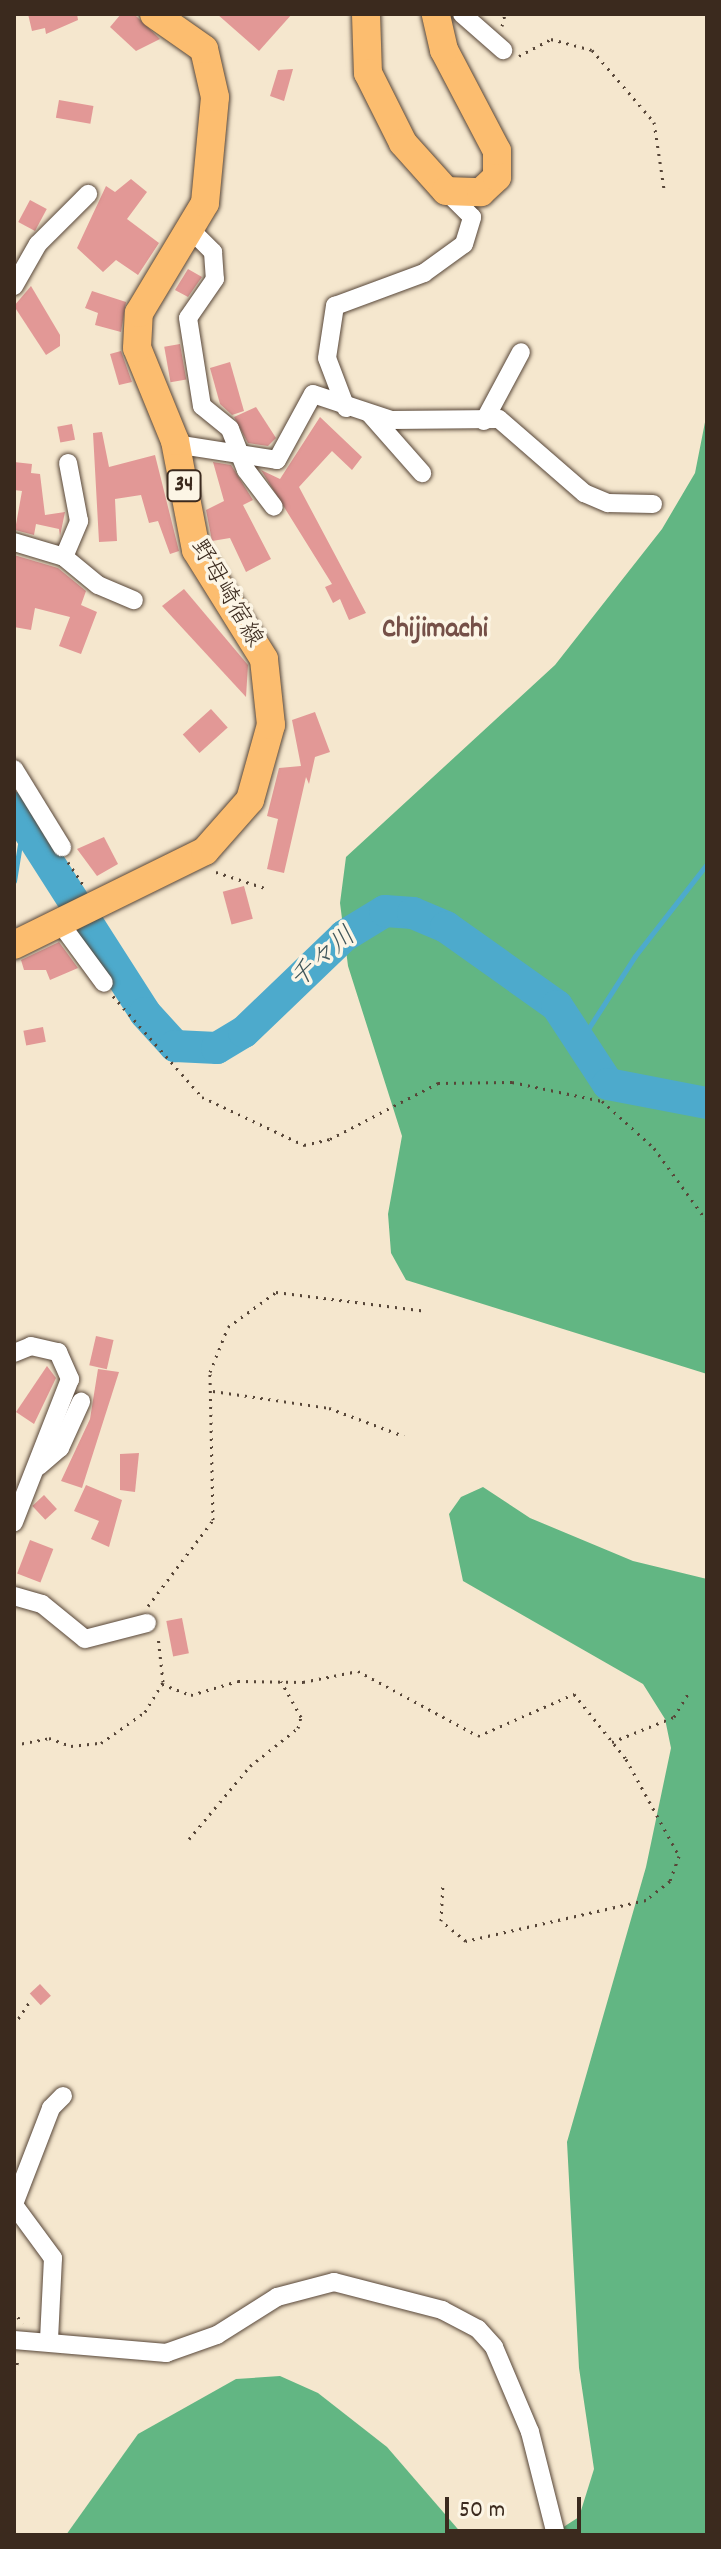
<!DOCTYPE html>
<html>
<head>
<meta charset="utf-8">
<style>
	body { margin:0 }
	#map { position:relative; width:721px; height:2549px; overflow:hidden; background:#f5e7ce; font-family:Dekko,"Klee One",sans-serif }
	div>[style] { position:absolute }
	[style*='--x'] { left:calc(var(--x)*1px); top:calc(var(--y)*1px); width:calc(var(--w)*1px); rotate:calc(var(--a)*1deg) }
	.forest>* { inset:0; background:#62b683 }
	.stream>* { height:5px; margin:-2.5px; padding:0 2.5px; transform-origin:2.5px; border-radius:2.5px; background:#4daacc }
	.river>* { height:32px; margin:-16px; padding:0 16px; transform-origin:16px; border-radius:16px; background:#4daacc }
	.building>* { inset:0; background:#e29896; transform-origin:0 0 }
	.path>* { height:3px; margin-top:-1.5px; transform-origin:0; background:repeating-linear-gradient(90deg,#574638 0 2px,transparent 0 8px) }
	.roads { filter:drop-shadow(0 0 2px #574638) drop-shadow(0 0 2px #574638) }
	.minor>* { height:18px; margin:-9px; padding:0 9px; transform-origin:9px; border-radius:9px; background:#fff }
	.primary>* { height:28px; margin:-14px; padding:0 14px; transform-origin:14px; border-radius:14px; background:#fcbd6f }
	span { translate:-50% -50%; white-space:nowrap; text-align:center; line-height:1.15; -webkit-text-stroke:7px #fcf5e5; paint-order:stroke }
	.shield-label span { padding:2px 6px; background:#fcf5e5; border:2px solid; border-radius:6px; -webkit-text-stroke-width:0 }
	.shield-label { font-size:22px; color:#3b2a1e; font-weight:700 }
	.street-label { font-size:24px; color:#3b2a1e }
	.water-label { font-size:26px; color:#41575b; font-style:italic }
	.quarter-label { font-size:28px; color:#755048; font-weight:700 }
	.frame { position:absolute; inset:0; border:16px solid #3b2a1e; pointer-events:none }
	.scale { position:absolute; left:445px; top:2497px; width:136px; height:36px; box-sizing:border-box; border:4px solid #3b2a1e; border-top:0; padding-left:10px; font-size:24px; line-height:28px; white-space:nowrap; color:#3b2a1e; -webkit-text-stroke:6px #fcf5e5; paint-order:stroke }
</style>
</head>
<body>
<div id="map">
	<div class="forest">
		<i style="clip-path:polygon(707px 412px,707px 1374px,406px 1280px,391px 1253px,388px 1214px,402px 1136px,348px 966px,340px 903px,346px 857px,555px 665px,662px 529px,695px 473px)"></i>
		<i style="clip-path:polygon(483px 1487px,530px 1518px,633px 1561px,707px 1579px,707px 2535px,551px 2535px,579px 2517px,594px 2469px,579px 2368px,567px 2142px,646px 1867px,671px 1748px,665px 1719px,643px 1684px,463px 1581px,449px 1514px,461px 1497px)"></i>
		<i style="clip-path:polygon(280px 2376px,318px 2393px,387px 2447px,463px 2535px,66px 2535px,138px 2434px,236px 2379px)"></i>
	</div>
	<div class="stream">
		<i style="--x:14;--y:881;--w:63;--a:-80.8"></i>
		<i style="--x:579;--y:1043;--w:103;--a:-57.2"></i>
		<i style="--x:635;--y:956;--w:117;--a:-52"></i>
	</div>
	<div class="river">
		<i style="--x:14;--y:808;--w:243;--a:57.4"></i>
		<i style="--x:145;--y:1013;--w:45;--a:47.7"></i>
		<i style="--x:175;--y:1046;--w:42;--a:2.7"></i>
		<i style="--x:217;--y:1048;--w:31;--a:-31"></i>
		<i style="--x:244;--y:1032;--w:139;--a:-43.8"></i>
		<i style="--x:344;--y:936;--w:48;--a:-31.4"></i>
		<i style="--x:385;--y:911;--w:28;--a:4"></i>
		<i style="--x:413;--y:913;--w:36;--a:23"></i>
		<i style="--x:446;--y:927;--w:136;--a:35.4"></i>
		<i style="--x:557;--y:1006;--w:93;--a:56.8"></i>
		<i style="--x:608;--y:1084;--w:101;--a:10.9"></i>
	</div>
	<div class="building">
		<i style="clip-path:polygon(28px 14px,77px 14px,78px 20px,46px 34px,45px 28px,32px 31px)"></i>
		<i style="clip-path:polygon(121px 14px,134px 14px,160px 39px,136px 51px,110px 27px)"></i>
		<i style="clip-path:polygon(217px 14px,292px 14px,259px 51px)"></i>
		<i style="clip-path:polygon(293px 69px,284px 101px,270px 96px,278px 70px)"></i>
		<i style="left:59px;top:100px;width:35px;height:18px;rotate:10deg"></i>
		<i style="clip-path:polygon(131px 179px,147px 192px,127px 219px,159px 243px,138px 275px,116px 260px,103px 272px,77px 248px,106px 186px,115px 192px)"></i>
		<i style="left:30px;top:200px;width:19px;height:25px;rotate:28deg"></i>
		<i style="clip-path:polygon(188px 269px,202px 277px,188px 297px,175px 290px)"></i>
		<i style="clip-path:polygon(31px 286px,60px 335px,60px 346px,46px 355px,14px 306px)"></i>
		<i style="clip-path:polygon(92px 291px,126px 302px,121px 332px,95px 325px,98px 313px,85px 308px)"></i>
		<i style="left:180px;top:344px;width:36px;height:16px;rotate:80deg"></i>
		<i style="clip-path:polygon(121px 351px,132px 382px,119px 385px,110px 354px)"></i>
		<i style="clip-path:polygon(230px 362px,244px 411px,232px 415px,220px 404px,210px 368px)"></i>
		<i style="clip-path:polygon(256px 407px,276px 438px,268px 446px,248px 443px,234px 417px)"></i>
		<i style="clip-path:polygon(320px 417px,362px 457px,352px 470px,332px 451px,299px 487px,366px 613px,349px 620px,340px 599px,333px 603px,325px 587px,332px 584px,261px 470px,280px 479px)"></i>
		<i style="left:72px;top:424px;width:16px;height:15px;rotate:79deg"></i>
		<i style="clip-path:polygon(102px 432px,109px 467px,155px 455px,179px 551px,170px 554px,158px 521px,149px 523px,141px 495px,115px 499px,117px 541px,99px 542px,93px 433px)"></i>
		<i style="clip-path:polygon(14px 462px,32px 464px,31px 473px,40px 474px,45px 515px,65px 512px,60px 536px,59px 529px,36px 524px,34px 535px,15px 530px,22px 491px,14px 490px)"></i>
		<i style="clip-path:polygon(213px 462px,231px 465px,253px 500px,243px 505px,271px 559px,246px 572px,230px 538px,212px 541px,206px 510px,224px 501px)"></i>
		<i style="clip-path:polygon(14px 555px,58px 568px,86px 591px,81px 605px,97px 612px,81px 654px,59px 646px,70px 617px,35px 608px,31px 630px,14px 627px)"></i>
		<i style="clip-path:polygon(184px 589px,248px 665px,246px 697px,162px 606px)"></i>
		<i style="left:211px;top:709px;width:25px;height:38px;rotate:48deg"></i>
		<i style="clip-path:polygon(315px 712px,330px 752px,315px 757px,309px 784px,306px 777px,284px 873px,267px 869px,278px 819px,267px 816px,279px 768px,301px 766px,292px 720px)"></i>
		<i style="clip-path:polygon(104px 837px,118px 864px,97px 876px,77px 849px)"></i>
		<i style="left:244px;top:886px;width:34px;height:22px;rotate:75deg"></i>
		<i style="clip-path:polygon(59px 942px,78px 968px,50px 980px,46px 970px,24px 970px,21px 960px)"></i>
		<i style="left:43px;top:1027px;width:15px;height:20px;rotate:79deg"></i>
		<i style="left:96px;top:1336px;width:18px;height:30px;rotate:13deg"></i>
		<i style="clip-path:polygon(47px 1366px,56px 1378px,34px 1424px,16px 1412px)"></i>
		<i style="clip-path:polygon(98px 1369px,119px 1372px,82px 1488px,61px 1481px,90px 1419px)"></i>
		<i style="clip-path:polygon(139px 1453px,135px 1492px,120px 1490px,120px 1454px)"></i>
		<i style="clip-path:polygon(86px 1485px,122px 1500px,109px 1547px,91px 1539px,99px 1521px,74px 1511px)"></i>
		<i style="left:44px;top:1495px;width:19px;height:16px;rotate:47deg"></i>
		<i style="left:30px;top:1540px;width:25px;height:36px;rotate:21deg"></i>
		<i style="left:182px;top:1618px;width:36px;height:16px;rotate:79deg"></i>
		<i style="left:40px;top:1984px;width:16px;height:14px;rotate:47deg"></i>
	</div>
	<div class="path">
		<i style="--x:502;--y:26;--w:12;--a:-76"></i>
		<i style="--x:519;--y:56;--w:36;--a:-28"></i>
		<i style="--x:551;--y:39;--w:42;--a:15"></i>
		<i style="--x:592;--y:50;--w:95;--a:49.3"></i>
		<i style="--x:654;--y:122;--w:68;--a:81.5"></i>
		<i style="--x:68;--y:862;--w:29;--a:56"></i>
		<i style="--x:216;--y:872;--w:52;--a:18.1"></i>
		<i style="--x:113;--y:996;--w:135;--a:48.6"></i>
		<i style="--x:202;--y:1097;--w:113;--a:25.2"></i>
		<i style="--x:304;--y:1145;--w:27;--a:-13"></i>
		<i style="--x:330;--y:1139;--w:122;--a:-27.4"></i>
		<i style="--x:438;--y:1083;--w:74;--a:-0.8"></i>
		<i style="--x:512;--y:1082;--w:92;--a:11.9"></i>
		<i style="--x:602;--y:1101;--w:70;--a:42.1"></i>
		<i style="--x:654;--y:1148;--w:90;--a:54"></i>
		<i style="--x:213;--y:1391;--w:117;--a:8.3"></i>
		<i style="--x:329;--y:1408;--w:80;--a:20.5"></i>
		<i style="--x:148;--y:1606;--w:108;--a:-52.9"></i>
		<i style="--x:213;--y:1520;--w:148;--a:-91.2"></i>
		<i style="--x:210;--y:1372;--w:48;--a:-68.2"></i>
		<i style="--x:228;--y:1327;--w:59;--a:-36.1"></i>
		<i style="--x:276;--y:1292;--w:152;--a:7.2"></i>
		<i style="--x:162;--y:1684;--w:31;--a:21"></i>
		<i style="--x:191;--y:1695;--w:49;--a:-16.6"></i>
		<i style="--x:238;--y:1681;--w:65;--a:0.9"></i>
		<i style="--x:303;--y:1682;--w:56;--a:-11.3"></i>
		<i style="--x:358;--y:1671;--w:136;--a:28.4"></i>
		<i style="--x:478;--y:1736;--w:105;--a:-23.6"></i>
		<i style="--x:574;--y:1694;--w:83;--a:51.3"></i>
		<i style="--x:626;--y:1759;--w:111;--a:61.3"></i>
		<i style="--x:679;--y:1856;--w:27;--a:110"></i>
		<i style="--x:670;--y:1881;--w:31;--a:142"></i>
		<i style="--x:646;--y:1900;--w:185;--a:167.2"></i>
		<i style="--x:466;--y:1941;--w:32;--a:-141"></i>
		<i style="--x:441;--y:1921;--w:35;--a:-87"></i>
		<i style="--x:612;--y:1742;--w:67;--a:-22"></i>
		<i style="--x:674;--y:1717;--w:27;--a:-59"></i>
		<i style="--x:14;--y:1745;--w:36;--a:-11"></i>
		<i style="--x:49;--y:1738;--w:23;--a:20"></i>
		<i style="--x:71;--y:1746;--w:30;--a:-6"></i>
		<i style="--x:101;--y:1743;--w:54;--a:-35.2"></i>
		<i style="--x:145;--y:1712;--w:35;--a:-59"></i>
		<i style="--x:163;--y:1682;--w:46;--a:-96.2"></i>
		<i style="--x:189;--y:1839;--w:95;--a:-50.1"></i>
		<i style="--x:250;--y:1766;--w:61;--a:-38.4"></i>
		<i style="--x:298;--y:1728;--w:11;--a:-75"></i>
		<i style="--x:301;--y:1717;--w:41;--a:-119.1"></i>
		<i style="--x:14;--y:2025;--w:29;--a:-56"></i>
		<i style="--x:14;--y:2310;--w:16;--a:60"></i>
		<i style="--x:14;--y:2372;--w:15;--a:-70"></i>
	</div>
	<div class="roads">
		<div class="minor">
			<i style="--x:462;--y:14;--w:55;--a:41.3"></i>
			<i style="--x:192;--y:231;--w:30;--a:45"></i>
			<i style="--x:213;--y:252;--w:27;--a:86"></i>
			<i style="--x:215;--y:279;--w:47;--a:124.7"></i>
			<i style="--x:188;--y:318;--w:89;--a:81"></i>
			<i style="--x:202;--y:406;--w:36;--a:39"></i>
			<i style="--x:230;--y:429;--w:44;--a:68.7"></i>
			<i style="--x:246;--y:470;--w:46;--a:52.9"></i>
			<i style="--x:14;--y:286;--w:48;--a:-60.3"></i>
			<i style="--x:38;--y:244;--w:71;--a:-45"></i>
			<i style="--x:346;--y:408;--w:53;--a:-110.8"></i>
			<i style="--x:327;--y:358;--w:53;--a:-81.3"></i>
			<i style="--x:335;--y:306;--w:95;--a:-20.3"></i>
			<i style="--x:424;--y:273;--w:49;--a:-35.9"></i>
			<i style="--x:464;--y:244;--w:28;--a:-73"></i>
			<i style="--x:472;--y:217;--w:37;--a:-135"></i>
			<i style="--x:370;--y:414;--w:79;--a:48.6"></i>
			<i style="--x:484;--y:421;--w:78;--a:-61.8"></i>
			<i style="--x:175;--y:444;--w:103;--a:8.9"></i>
			<i style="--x:277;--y:460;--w:75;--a:-61.4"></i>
			<i style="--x:313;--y:394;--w:82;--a:18.4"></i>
			<i style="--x:391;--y:420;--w:108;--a:-0.5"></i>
			<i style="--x:499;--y:419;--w:113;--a:41"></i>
			<i style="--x:584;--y:493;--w:26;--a:23"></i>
			<i style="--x:608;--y:503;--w:45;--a:1.3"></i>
			<i style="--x:14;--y:542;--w:52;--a:16.7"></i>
			<i style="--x:64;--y:557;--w:44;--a:39.5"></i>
			<i style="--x:98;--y:585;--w:39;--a:23"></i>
			<i style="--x:64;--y:557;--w:39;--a:-67"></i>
			<i style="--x:79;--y:521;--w:59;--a:-100.7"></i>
			<i style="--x:14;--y:769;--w:92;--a:58.4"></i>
			<i style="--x:60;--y:923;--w:74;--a:53.7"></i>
			<i style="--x:14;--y:1353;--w:18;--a:-22"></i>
			<i style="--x:31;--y:1346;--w:28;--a:13"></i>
			<i style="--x:58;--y:1352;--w:30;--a:66"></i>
			<i style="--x:70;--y:1379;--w:154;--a:111.4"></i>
			<i style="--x:39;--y:1466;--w:28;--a:-41"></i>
			<i style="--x:60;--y:1448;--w:51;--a:-65.5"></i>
			<i style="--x:14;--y:1596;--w:29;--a:16"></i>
			<i style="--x:42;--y:1604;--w:55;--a:39.1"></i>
			<i style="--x:85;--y:1639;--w:64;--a:-14.5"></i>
			<i style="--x:14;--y:2204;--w:103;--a:-68.9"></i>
			<i style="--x:51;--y:2108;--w:17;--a:-45"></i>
			<i style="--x:14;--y:2205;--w:66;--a:53.7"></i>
			<i style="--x:53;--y:2258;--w:81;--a:92.8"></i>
			<i style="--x:14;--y:2340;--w:153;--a:4.9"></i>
			<i style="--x:166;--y:2353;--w:54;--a:-19.4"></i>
			<i style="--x:217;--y:2335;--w:71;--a:-32.3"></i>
			<i style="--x:277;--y:2297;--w:59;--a:-14.7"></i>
			<i style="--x:334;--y:2282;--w:112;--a:14.5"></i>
			<i style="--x:442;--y:2310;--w:41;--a:27.8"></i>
			<i style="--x:478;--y:2329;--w:24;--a:48"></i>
			<i style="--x:494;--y:2347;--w:92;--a:67"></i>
			<i style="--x:530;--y:2432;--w:106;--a:75.8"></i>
		</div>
		<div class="primary">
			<i style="--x:366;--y:14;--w:59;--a:88.1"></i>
			<i style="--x:368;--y:73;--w:78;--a:63.4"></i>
			<i style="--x:403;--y:143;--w:64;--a:48.1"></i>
			<i style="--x:446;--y:191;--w:35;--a:2"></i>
			<i style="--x:481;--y:192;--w:22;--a:-43"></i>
			<i style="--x:497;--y:177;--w:26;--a:-90"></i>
			<i style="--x:497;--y:151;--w:114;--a:-117.7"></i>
			<i style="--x:444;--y:50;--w:37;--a:-103"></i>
			<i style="--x:14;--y:945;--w:213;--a:-26.2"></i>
			<i style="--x:205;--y:851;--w:68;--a:-48.6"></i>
			<i style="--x:250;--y:800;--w:78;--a:-74.4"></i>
			<i style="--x:271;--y:725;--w:66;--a:-96.1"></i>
			<i style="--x:264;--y:659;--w:128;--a:-122"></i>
			<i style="--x:196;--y:550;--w:111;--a:-100.9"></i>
			<i style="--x:175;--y:441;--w:100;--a:-112.2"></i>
			<i style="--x:137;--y:348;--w:35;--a:-87"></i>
			<i style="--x:139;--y:313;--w:128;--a:-59"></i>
			<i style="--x:205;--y:203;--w:106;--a:-84.6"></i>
			<i style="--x:215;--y:97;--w:49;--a:-102.9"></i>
			<i style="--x:204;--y:49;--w:61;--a:-145"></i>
		</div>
	</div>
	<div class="shield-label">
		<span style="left:184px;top:486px">34</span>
	</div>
	<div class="street-label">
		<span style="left:225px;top:594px;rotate:60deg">野母崎宿線</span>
	</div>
	<div class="water-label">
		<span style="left:324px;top:959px;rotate:-41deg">千々川</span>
	</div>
	<div class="quarter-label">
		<span style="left:435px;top:631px">Chijimachi</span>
	</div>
	<div class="frame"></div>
	<div class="scale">50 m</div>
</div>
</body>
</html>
